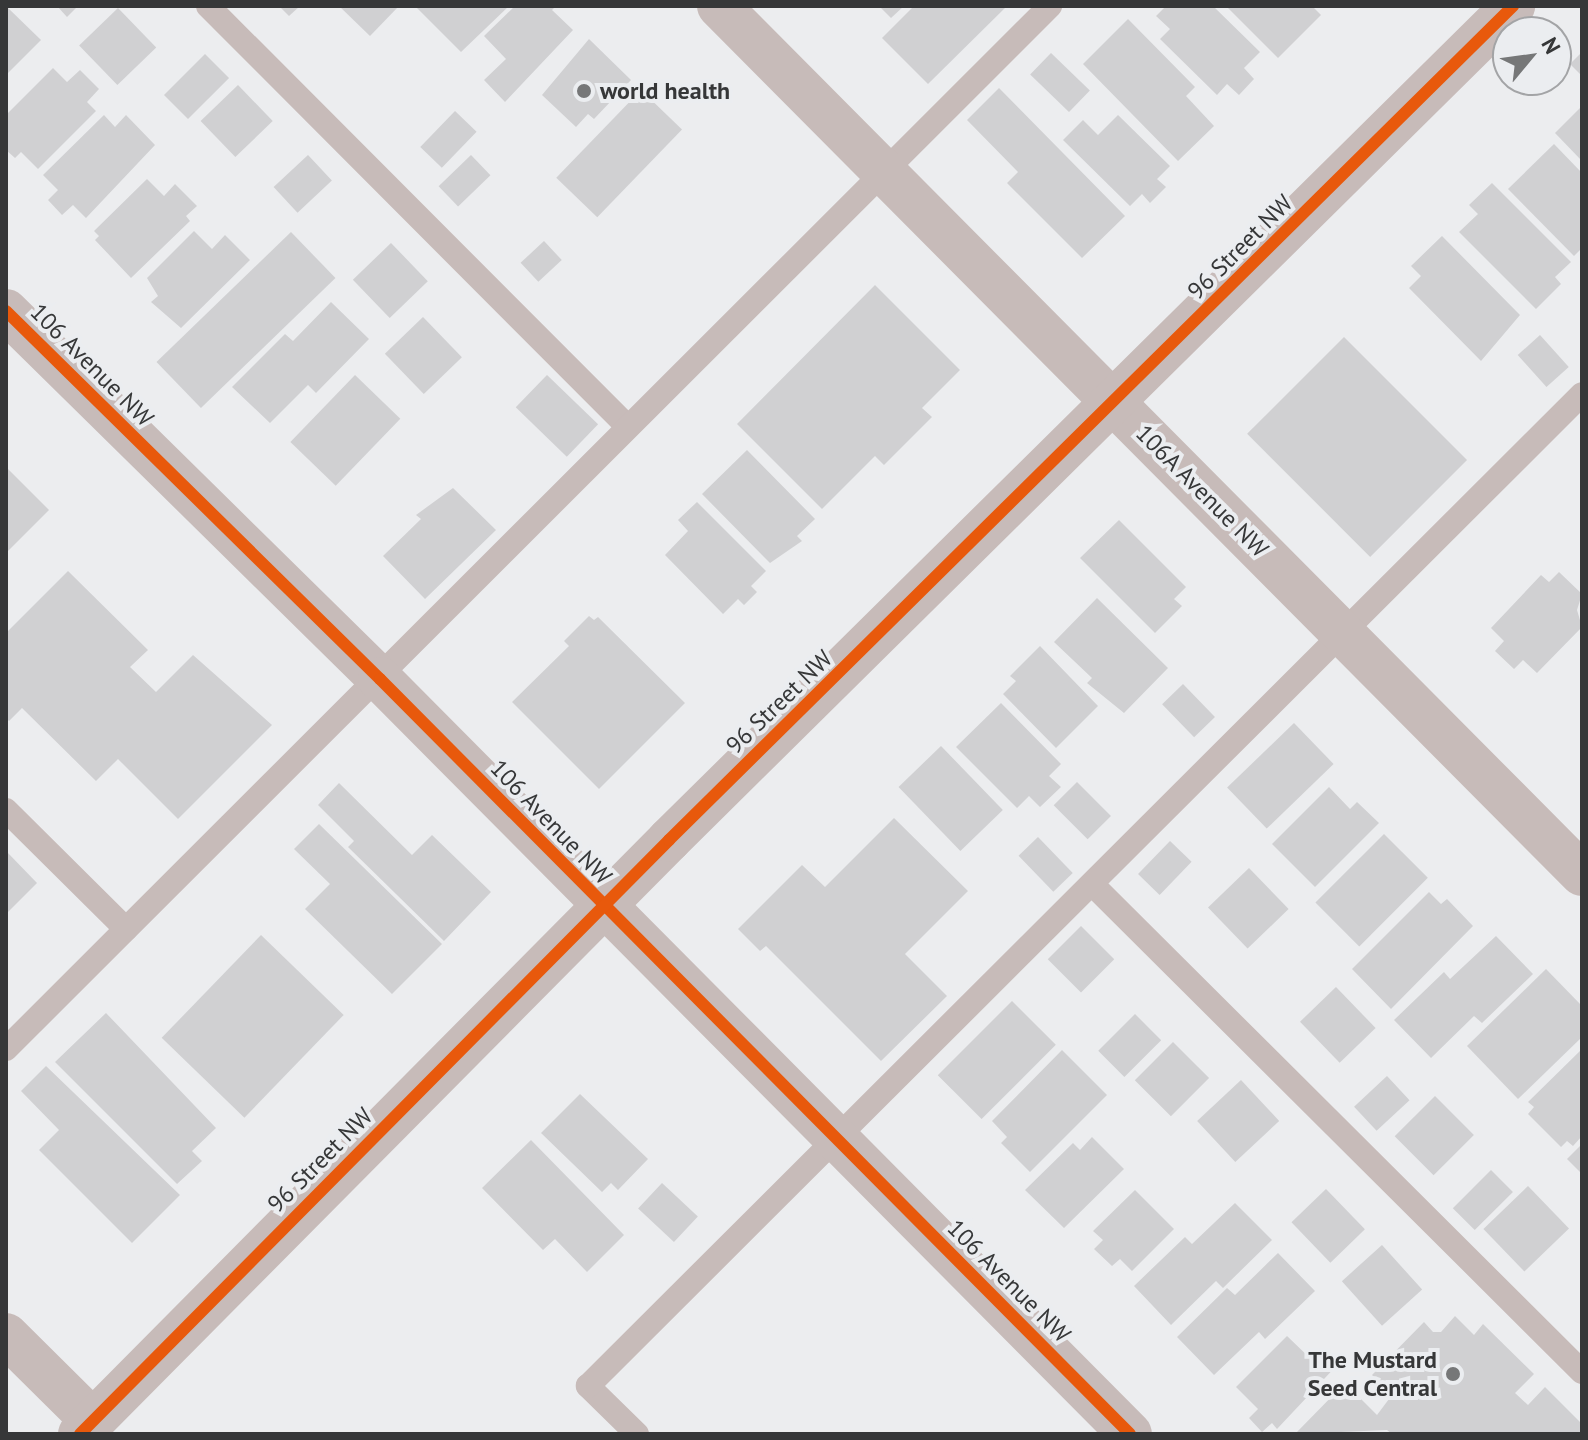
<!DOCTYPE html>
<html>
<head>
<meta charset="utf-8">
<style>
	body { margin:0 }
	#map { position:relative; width:1588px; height:1440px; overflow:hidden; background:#ecedef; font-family:"PT Sans",sans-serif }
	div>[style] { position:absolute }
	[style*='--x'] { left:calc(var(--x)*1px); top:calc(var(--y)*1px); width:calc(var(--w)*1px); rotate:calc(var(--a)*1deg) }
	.building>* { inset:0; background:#d0d0d2; transform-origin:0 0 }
	.service>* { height:24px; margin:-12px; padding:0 12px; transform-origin:12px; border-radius:12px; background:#c7bbb9 }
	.minor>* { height:44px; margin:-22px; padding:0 22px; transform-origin:22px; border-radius:22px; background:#c7bbb9 }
	.tertiary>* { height:44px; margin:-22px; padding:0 22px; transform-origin:22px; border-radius:22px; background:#c7bbb9 }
	.cycleway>* { height:12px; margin:-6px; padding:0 6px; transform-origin:6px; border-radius:6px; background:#e8590c }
	.dots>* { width:22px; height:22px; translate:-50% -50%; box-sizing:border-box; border:4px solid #ebedf0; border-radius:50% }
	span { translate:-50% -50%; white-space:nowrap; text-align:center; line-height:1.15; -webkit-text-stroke:8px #ebedf0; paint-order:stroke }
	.poi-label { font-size:24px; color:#363738; font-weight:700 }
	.left { translate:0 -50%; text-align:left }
	.right { translate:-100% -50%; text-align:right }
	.street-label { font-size:24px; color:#363738 }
	.frame { position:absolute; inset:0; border:8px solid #363738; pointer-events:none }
	.north { position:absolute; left:1492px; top:16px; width:80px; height:80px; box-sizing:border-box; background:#ebedf0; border:2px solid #a3a4a6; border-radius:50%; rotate:61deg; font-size:22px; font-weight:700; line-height:32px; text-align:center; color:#363738 }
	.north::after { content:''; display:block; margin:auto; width:28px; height:36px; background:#767778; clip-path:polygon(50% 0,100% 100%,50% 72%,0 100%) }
</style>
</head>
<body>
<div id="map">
	<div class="building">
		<i style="clip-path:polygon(6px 6px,41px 40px,6px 75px)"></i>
		<i style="clip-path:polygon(57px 6px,78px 6px,67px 17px)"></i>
		<i style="clip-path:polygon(279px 6px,300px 6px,289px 16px)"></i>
		<i style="clip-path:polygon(339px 6px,399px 6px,370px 36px)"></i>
		<i style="clip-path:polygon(415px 6px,509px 6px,461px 52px)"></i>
		<i style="clip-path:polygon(515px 6px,556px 6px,552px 10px,573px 30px,505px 102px,484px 80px,506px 59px,484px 36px)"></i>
		<i style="clip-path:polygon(879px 6px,904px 6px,891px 18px)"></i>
		<i style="clip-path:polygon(914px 6px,1007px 6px,928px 84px,882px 38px)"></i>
		<i style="clip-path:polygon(1166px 6px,1213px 6px,1260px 52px,1244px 68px,1254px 79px,1239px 95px,1227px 84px,1217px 95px,1160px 39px,1170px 29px,1156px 16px)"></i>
		<i style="clip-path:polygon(1226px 6px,1312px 6px,1321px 15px,1278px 58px)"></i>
		<i style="left:118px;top:8px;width:55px;height:54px;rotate:46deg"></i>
		<i style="clip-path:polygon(1128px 19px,1195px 87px,1186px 96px,1214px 126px,1178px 161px,1083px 64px)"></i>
		<i style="clip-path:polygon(589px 39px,631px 80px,594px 119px,588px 114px,576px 127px,542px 95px)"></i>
		<i style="clip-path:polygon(1582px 52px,1582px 76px,1570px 64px)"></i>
		<i style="left:1051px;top:53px;width:54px;height:30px;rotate:44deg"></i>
		<i style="left:205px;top:54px;width:34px;height:58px;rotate:45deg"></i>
		<i style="clip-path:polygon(53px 68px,67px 82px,80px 70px,99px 89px,87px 102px,96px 111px,38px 169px,21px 152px,15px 158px,6px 150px,6px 115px)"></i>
		<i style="left:238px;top:85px;width:50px;height:52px;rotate:46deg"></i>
		<i style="clip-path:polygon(999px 88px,1125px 216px,1082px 258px,1007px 183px,1018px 172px,967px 120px)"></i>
		<i style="left:641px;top:90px;width:57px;height:122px;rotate:44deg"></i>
		<i style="clip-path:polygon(1582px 106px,1582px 161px,1555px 133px)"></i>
		<i style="left:455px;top:111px;width:30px;height:50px;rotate:44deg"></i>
		<i style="clip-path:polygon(104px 115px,115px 127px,126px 115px,155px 145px,86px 218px,73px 205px,62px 215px,48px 200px,58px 190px,43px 175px)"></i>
		<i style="clip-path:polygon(1118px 115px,1170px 166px,1157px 179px,1166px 187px,1150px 203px,1142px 194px,1130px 206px,1063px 140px,1083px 120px,1098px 135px)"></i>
		<i style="clip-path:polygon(1554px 144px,1582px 173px,1582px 248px,1574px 256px,1508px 189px)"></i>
		<i style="left:308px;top:155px;width:35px;height:47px;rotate:47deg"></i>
		<i style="left:471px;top:155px;width:28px;height:45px;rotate:46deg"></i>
		<i style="clip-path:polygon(147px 179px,164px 196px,175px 184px,197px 206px,186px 216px,190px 221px,131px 278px,95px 240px,99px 236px,94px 231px)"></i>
		<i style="clip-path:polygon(1492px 183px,1571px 262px,1555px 277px,1561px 284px,1536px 309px,1459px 232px,1478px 214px,1469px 205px)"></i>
		<i style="clip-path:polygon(194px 231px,212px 249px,225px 235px,250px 260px,181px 328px,151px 302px,158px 296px,147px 278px)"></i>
		<i style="left:291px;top:232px;width:64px;height:187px;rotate:46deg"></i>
		<i style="clip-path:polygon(1442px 236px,1520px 315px,1481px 361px,1409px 288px,1421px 276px,1411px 266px)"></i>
		<i style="left:544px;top:241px;width:26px;height:32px;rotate:47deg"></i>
		<i style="left:391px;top:243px;width:53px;height:53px;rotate:46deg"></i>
		<i style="clip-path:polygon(875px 285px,960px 370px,922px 408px,932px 417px,884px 465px,875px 456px,822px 509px,737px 424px)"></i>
		<i style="clip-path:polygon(331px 302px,369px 339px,316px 393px,308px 385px,270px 423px,232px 387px,285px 334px,293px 341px)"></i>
		<i style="left:423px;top:317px;width:56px;height:53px;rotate:46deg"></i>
		<i style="left:1540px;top:335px;width:43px;height:30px;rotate:48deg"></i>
		<i style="left:1344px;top:337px;width:174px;height:137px;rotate:45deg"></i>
		<i style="left:355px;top:375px;width:63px;height:93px;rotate:44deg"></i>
		<i style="left:547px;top:375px;width:71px;height:45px;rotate:44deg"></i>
		<i style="clip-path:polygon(747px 450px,815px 519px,797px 536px,802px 541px,770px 563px,702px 494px)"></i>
		<i style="clip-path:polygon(6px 467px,49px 510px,6px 553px)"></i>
		<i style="clip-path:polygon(453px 488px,496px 530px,425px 599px,383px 556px,421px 519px,416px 515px)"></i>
		<i style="clip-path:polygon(697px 502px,766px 571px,751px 586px,757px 592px,744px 605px,738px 599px,723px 614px,665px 555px,688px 531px,678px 520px)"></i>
		<i style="clip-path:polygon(1119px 520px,1186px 587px,1174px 599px,1182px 606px,1155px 633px,1080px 558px)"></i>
		<i style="clip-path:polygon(68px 571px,148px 650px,130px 667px,156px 692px,193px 655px,272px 725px,178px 819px,118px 759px,96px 781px,22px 708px,9px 721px,6px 718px,6px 633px)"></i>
		<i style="clip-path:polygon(1559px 572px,1582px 594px,1577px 610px,1582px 627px,1537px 673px,1523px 660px,1514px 669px,1495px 651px,1504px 641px,1491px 628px,1541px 575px,1549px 582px)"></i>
		<i style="clip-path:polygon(1097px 598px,1168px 668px,1124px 713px,1087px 683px,1092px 678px,1054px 642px)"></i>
		<i style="clip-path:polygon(589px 616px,594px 620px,598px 617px,685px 703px,599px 789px,512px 702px,569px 646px,564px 641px)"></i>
		<i style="clip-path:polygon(1040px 646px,1098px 706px,1056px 748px,1003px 694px,1016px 681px,1010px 676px)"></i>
		<i style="left:1183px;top:684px;width:46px;height:29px;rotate:46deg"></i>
		<i style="clip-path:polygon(1001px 703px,1061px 764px,1049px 776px,1061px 787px,1040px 807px,1029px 796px,1017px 808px,956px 747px)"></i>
		<i style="left:1294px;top:723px;width:57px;height:93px;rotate:46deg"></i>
		<i style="left:941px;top:746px;width:89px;height:59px;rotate:46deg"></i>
		<i style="left:1077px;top:782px;width:48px;height:33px;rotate:45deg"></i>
		<i style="clip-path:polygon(339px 783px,412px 855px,432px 835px,491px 892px,444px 941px,348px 847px,354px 841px,318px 805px)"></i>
		<i style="clip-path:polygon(1329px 787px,1350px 809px,1357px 802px,1379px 823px,1315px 887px,1272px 844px)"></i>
		<i style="clip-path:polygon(894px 818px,968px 891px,905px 954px,947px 996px,881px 1061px,766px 946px,760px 951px,738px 929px,802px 865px,825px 887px)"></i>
		<i style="clip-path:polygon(319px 824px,442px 944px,392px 994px,305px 909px,330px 884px,294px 849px)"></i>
		<i style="left:1384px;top:834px;width:62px;height:97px;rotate:45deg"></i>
		<i style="left:1038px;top:837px;width:50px;height:27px;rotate:46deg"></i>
		<i style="left:1170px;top:841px;width:30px;height:46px;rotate:44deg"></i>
		<i style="clip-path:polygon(6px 851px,37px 883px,6px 914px)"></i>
		<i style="left:1249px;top:868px;width:57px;height:57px;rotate:46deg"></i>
		<i style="clip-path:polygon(1429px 892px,1441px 904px,1447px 899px,1473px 926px,1391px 1009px,1352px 969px)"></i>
		<i style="left:1081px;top:926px;width:47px;height:47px;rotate:45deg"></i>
		<i style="left:261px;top:935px;width:115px;height:143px;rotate:44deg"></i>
		<i style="clip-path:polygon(1496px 936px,1533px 974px,1482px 1023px,1474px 1016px,1431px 1058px,1394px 1020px,1444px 972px,1450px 979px)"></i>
		<i style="clip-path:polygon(1546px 969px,1582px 1006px,1582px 1037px,1518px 1099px,1467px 1046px)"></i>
		<i style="left:1336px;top:987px;width:57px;height:50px;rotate:46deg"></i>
		<i style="left:1012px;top:1001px;width:62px;height:105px;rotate:45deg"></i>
		<i style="clip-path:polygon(106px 1013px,216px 1128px,192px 1151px,202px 1161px,177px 1184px,55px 1062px)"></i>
		<i style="left:1135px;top:1014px;width:37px;height:52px;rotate:45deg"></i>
		<i style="left:1173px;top:1042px;width:51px;height:54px;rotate:45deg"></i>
		<i style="clip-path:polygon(1582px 1049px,1582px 1136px,1573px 1146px,1567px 1141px,1561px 1147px,1528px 1114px,1534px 1107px,1528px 1102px)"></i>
		<i style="clip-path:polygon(1062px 1050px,1107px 1095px,1030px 1172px,1001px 1143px,1007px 1137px,992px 1121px)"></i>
		<i style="clip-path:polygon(46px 1066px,180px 1195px,132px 1243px,39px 1150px,59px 1130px,21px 1091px)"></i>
		<i style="left:1387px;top:1076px;width:33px;height:45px;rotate:47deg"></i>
		<i style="left:1241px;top:1080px;width:56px;height:60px;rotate:47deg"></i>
		<i style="clip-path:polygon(580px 1094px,648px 1159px,618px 1190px,611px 1183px,602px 1192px,541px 1133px)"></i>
		<i style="left:1435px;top:1096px;width:55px;height:57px;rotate:45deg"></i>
		<i style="clip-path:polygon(1092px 1137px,1124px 1169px,1064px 1228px,1025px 1190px,1073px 1143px,1080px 1150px)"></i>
		<i style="clip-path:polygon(531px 1140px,624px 1235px,587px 1272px,555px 1239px,543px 1250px,482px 1188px)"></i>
		<i style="clip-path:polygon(1582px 1144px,1582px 1174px,1567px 1159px)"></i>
		<i style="left:1491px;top:1170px;width:31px;height:54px;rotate:45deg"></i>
		<i style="left:662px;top:1183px;width:49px;height:35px;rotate:43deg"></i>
		<i style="left:1528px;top:1186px;width:59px;height:62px;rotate:46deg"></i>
		<i style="left:1326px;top:1189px;width:56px;height:48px;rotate:46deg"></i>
		<i style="clip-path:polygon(1135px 1190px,1174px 1229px,1132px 1271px,1120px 1259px,1112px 1266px,1094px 1249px,1103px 1240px,1093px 1231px)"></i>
		<i style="clip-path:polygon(1235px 1203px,1272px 1240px,1223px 1288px,1216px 1281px,1171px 1325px,1134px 1286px,1185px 1237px,1192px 1244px)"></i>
		<i style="left:1382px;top:1245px;width:60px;height:54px;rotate:48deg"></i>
		<i style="clip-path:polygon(1278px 1253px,1315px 1291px,1265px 1339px,1259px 1332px,1214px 1375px,1177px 1337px,1227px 1288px,1235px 1295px)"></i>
		<i style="clip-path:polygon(1455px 1316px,1474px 1335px,1483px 1324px,1534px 1374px,1515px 1393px,1528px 1405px,1545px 1387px,1582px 1424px,1582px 1434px,1392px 1434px,1387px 1430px,1295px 1434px,1345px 1383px,1377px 1415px,1392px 1395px,1372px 1375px,1424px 1322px,1433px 1332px,1441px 1332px)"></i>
		<i style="clip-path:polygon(1287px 1336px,1314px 1362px,1327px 1349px,1340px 1362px,1277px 1429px,1272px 1423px,1262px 1432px,1249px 1418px,1258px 1409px,1236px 1387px)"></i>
	</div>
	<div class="service">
		<i style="--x:208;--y:6;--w:593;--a:45.07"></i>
		<i style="--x:6;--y:810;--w:169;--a:44.8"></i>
		<i style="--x:1093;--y:885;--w:690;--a:44.88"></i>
		<i style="--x:6;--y:1049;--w:1476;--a:-44.97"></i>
		<i style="--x:637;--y:1434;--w:69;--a:-135.6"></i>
		<i style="--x:588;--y:1386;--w:1404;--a:-44.94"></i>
	</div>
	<div class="minor">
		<i style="--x:719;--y:6;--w:1224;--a:45.17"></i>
		<i style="--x:6;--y:311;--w:525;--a:44.54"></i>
		<i style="--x:380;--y:679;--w:1064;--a:45.19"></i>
		<i style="--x:6;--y:1335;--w:122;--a:44.7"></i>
	</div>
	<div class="tertiary">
		<i style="--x:80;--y:1434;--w:837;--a:-45.24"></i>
		<i style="--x:669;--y:840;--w:1187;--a:-44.66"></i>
	</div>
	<div class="cycleway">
		<i style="--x:6;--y:311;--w:525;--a:44.54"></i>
		<i style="--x:380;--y:679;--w:1064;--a:45.19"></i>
		<i style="--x:80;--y:1434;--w:837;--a:-45.24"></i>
		<i style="--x:669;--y:840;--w:1187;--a:-44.66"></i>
	</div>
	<div class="dots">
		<i style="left:584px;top:91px;background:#767778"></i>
		<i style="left:1453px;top:1374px;background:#767778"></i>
	</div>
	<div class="poi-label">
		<span class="left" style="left:600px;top:91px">world health</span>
		<span class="right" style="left:1437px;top:1374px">The Mustard<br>Seed Central</span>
	</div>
	<div class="street-label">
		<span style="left:1240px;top:247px;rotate:-45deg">96 Street NW</span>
		<span style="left:92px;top:365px;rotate:45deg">106 Avenue NW</span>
		<span style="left:1202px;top:491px;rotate:45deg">106A Avenue NW</span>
		<span style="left:779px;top:702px;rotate:-44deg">96 Street NW</span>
		<span style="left:551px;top:822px;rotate:46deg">106 Avenue NW</span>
		<span style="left:320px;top:1160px;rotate:-45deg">96 Street NW</span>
		<span style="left:1009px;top:1281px;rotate:45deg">106 Avenue NW</span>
	</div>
	<div class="frame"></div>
	<div class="north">N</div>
</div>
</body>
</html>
